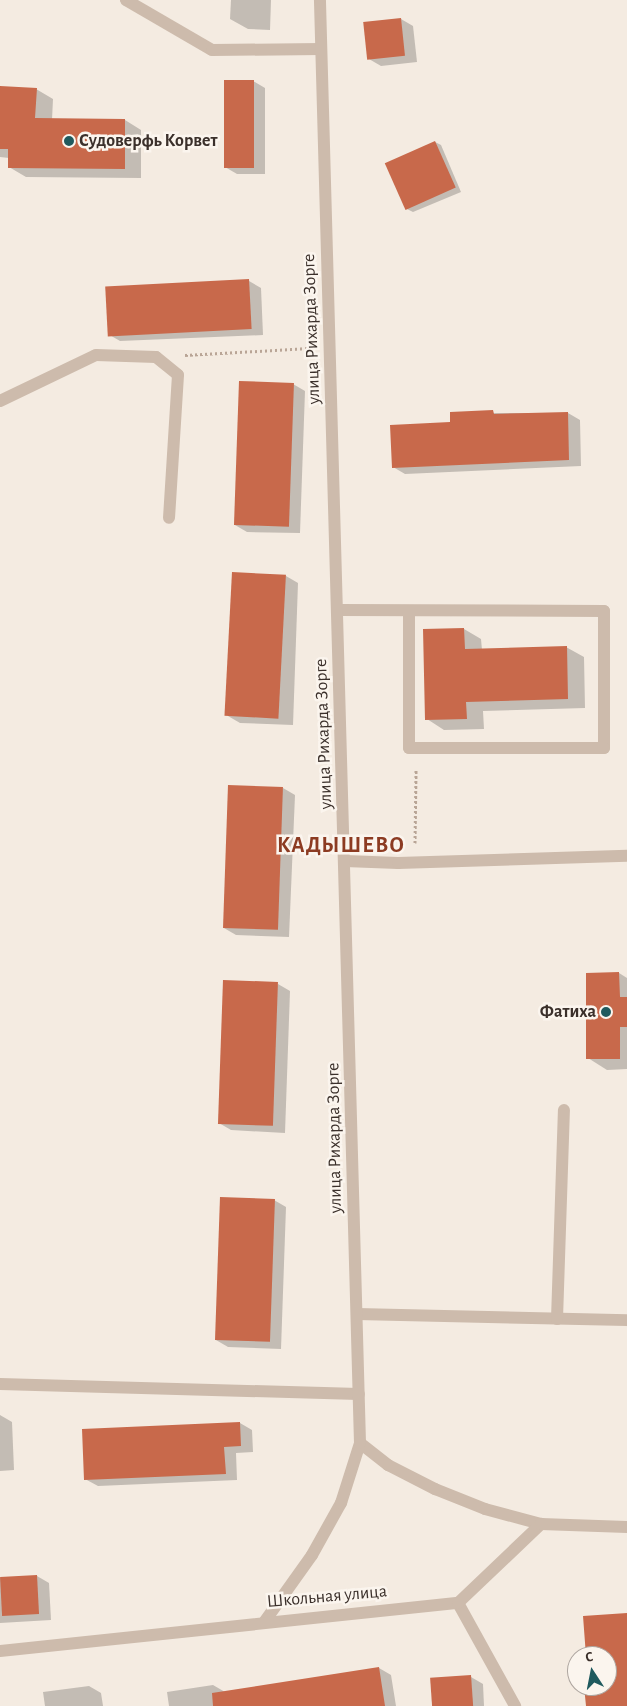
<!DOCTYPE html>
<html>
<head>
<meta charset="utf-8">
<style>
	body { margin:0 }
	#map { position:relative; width:627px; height:1706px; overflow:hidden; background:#f4ebe1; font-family:"Alegreya Sans",sans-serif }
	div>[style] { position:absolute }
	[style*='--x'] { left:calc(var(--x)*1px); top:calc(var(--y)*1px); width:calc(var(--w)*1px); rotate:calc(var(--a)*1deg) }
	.shadow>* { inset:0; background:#0003 }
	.building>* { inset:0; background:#c8694b; transform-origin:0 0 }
	.path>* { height:3px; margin-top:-1.5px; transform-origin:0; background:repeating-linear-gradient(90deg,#b9a596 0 2.5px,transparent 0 5px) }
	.lane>* { height:12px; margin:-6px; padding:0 6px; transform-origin:6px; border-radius:6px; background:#cdbbac }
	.street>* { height:12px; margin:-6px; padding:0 6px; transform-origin:6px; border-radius:6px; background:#cdbbac }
	.dots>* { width:14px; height:14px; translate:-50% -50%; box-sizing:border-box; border:2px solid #fbf5ee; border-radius:50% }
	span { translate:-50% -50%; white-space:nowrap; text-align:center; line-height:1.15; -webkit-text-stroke:5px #fbf5ee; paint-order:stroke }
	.poi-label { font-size:18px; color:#3b302b; font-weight:700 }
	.left { translate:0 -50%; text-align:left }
	.right { translate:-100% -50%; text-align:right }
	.street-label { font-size:18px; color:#3b302b }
	.district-label { font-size:22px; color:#8c3b22; font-weight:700; letter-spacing:1px }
	.north { position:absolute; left:567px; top:1646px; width:50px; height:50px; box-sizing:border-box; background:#fbf5ee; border:1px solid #aea6a0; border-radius:50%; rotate:349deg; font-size:14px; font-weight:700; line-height:20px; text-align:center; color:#3b302b }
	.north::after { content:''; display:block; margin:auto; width:18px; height:22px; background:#1f5a5e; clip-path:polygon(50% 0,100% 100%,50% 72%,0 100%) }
</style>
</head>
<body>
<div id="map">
	<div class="shadow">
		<i style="clip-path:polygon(231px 0,271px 0,270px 30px,248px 29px,230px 19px)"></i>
		<i style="clip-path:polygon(401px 19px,413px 26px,417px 62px,381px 66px,369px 59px)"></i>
		<i style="clip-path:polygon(253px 81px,265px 88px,265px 174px,237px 174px,225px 167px)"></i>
		<i style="clip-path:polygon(0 88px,36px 89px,53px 99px,52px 120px,125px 120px,141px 130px,141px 178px,26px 177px,9px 167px,9px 158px,0 157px)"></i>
		<i style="clip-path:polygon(435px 142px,441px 145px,461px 192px,413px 212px,407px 209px)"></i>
		<i style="clip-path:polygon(249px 281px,261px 288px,263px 335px,120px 341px,108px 334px)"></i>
		<i style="clip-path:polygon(293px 384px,305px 391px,300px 533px,247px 532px,235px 525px)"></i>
		<i style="clip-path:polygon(451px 413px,568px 413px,580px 420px,581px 466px,405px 474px,393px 467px,452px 423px)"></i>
		<i style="clip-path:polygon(233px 574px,286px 576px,298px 583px,293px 725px,240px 723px,228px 716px)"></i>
		<i style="clip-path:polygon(464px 629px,481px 639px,482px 650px,566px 647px,584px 657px,585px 708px,483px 711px,484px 729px,444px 730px,427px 719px)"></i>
		<i style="clip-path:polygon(283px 788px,295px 795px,289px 937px,236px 935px,224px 928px)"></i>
		<i style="clip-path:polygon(619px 973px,627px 978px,627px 1069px,607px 1070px,588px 1058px)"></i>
		<i style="clip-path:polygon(278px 984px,290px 991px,285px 1133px,231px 1130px,219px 1123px)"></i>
		<i style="clip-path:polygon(274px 1200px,286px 1207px,281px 1349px,228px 1347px,216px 1340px)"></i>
		<i style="clip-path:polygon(0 1415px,12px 1422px,14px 1470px,0 1471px)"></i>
		<i style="clip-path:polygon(240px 1423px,252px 1430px,253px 1452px,236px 1453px,237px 1480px,98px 1486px,85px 1479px,83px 1430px)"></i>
		<i style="clip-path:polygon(37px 1576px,49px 1583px,51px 1620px,0 1623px,0 1578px)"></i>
		<i style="clip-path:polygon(379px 1668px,391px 1675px,396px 1706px,169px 1706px,167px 1692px,213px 1685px,225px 1692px)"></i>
		<i style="clip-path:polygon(471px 1677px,483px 1684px,484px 1706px,433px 1706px)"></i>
		<i style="clip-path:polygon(89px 1686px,101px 1693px,103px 1706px,45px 1706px,43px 1692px)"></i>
	</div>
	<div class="building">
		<i style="left:401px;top:18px;width:38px;height:38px;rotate:84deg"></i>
		<i style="left:224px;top:80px;width:30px;height:88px"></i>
		<i style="clip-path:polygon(0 86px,37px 88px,35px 118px,125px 119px,125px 169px,8px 168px,8px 149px,0 149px)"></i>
		<i style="left:435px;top:141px;width:51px;height:55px;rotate:66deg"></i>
		<i style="left:249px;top:279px;width:50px;height:144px;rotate:87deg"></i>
		<i style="left:239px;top:381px;width:55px;height:144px;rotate:2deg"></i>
		<i style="clip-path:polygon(493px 410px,494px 414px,568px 412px,569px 460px,392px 468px,390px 425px,450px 422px,450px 412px)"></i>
		<i style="left:232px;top:572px;width:54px;height:144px;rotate:3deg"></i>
		<i style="clip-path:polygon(464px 628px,465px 649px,567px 646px,568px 699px,466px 702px,467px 719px,425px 720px,423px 629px)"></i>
		<i style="left:228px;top:785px;width:55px;height:143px;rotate:2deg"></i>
		<i style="clip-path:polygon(619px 972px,620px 997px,627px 997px,627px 1027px,620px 1027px,620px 1059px,586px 1059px,586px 973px)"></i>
		<i style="left:223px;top:980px;width:55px;height:144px;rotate:2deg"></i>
		<i style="left:220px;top:1197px;width:55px;height:143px;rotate:2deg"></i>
		<i style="clip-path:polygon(240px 1422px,241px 1446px,224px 1447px,226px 1474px,84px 1480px,82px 1429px)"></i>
		<i style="left:37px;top:1575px;width:39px;height:37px;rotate:87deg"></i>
		<i style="clip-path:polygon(627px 1613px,627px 1706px,586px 1706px,584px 1686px,607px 1686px,607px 1656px,586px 1656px,583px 1616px)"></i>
		<i style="clip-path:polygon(379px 1667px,385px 1706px,213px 1706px,212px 1693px)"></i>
		<i style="left:471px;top:1675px;width:31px;height:41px;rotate:86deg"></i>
	</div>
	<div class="path">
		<i style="--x:185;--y:355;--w:124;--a:-3.2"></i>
		<i style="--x:415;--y:843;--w:74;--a:-89.2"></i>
	</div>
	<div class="lane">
		<i style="--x:126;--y:0;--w:99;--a:30.2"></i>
		<i style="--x:212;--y:50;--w:109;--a:-0.5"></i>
		<i style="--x:0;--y:401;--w:106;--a:-25.6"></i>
		<i style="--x:96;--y:355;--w:60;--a:1.9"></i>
		<i style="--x:156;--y:357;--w:28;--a:39"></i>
		<i style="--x:178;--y:375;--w:143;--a:93.6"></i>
		<i style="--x:337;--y:610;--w:267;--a:0.2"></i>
		<i style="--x:604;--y:611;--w:137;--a:90"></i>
		<i style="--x:604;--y:748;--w:195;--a:180"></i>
		<i style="--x:409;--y:748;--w:137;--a:-90"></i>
		<i style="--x:345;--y:861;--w:53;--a:2.2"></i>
		<i style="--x:398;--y:863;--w:229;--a:-1.8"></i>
		<i style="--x:357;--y:1314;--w:270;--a:1.3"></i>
		<i style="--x:557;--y:1319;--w:209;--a:-88.1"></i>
		<i style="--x:0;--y:1384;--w:359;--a:1.6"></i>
	</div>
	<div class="street">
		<i style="--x:360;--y:1443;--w:36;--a:38"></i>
		<i style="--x:388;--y:1465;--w:53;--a:27.1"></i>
		<i style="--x:435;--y:1489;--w:54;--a:21.8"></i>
		<i style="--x:485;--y:1509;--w:58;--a:15"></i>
		<i style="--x:458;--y:1603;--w:118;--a:61"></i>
		<i style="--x:265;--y:1621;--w:81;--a:-54.5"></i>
		<i style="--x:312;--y:1555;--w:60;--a:-60.9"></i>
		<i style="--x:341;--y:1503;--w:63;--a:-72.4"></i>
		<i style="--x:360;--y:1443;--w:1444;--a:-91.59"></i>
		<i style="--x:0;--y:1651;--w:461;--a:-6"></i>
		<i style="--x:458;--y:1603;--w:115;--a:-43.6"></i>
		<i style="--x:541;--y:1524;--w:86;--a:2"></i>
	</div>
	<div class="dots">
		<i style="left:69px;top:141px;background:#1f5a5e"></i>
		<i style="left:606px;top:1012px;background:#1f5a5e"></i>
	</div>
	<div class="poi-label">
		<span class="left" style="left:79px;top:141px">Судоверфь Корвет</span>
		<span class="right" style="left:596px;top:1012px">Фатиха</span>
	</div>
	<div class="street-label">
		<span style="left:312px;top:329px;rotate:-92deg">улица Рихарда Зорге</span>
		<span style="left:324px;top:734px;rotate:-92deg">улица Рихарда Зорге</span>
		<span style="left:335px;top:1138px;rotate:-91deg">улица Рихарда Зорге</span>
		<span style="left:327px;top:1597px;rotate:-5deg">Школьная улица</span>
	</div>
	<div class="district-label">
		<span style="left:341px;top:846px">КАДЫШЕВО</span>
	</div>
	<div class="north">С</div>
</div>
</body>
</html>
